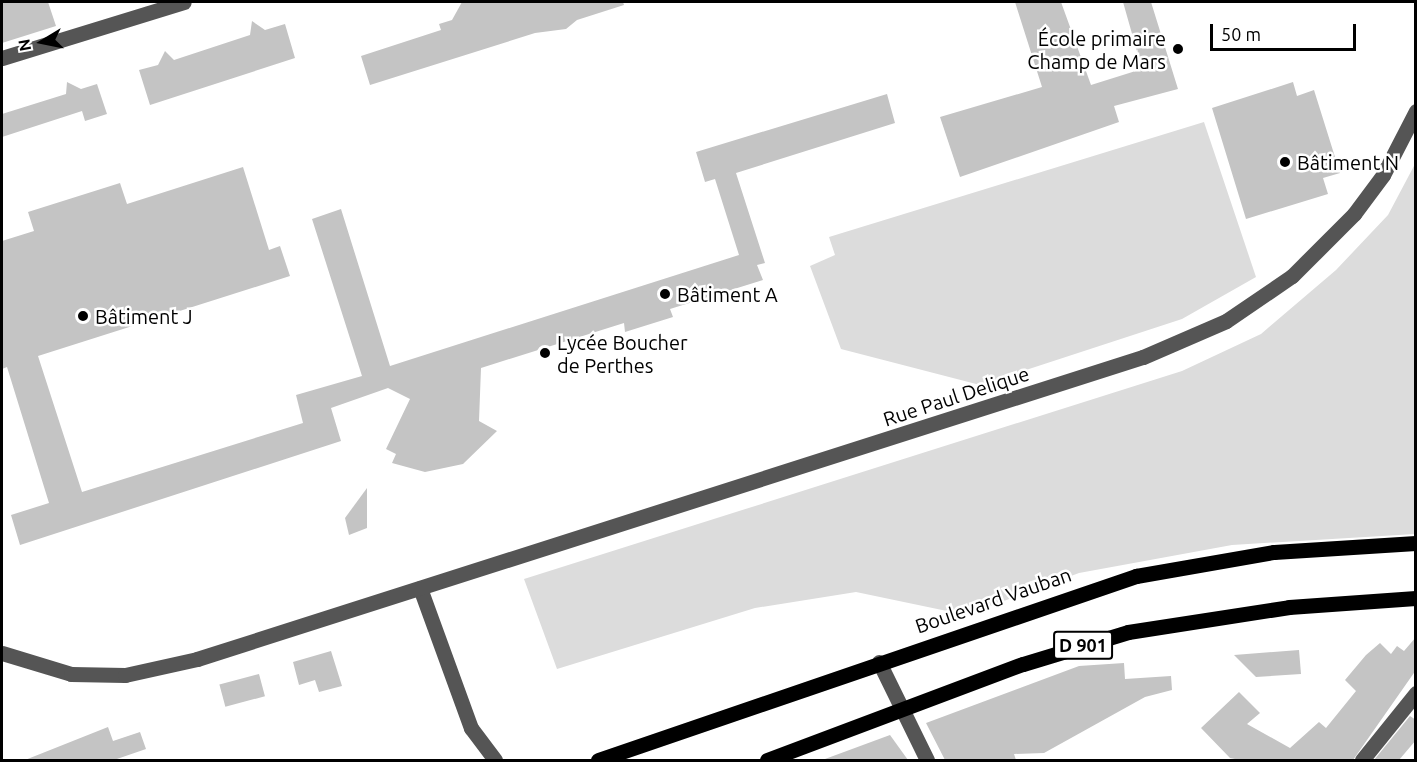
<!DOCTYPE html>
<html>
<head>
<meta charset="utf-8">
<style>
	body { margin:0 }
	#map { position:relative; width:1417px; height:762px; overflow:hidden; background:#fff; font-family:Ubuntu,sans-serif }
	div>[style] { position:absolute }
	[style*='--x'] { left:calc(var(--x)*1px); top:calc(var(--y)*1px); width:calc(var(--w)*1px); rotate:calc(var(--a)*1deg) }
	.green>* { inset:0; background:#dcdcdc }
	.building>* { inset:0; background:#c4c4c4; transform-origin:0 0 }
	.minor>* { height:15px; margin:-7.5px; padding:0 7.5px; transform-origin:7.5px; border-radius:7.5px; background:#555 }
	.major>* { height:15px; margin:-7.5px; padding:0 7.5px; transform-origin:7.5px; border-radius:7.5px; background:#000 }
	.dots>* { width:16px; height:16px; translate:-50% -50%; box-sizing:border-box; border:3px solid #fff; border-radius:50% }
	span { translate:-50% -50%; white-space:nowrap; text-align:center; line-height:1.15; -webkit-text-stroke:5px #fff; paint-order:stroke }
	.shield-label span { padding:2px 4px; background:#fff; border:2px solid; border-radius:4px; -webkit-text-stroke-width:0 }
	.shield-label { font-size:18px; color:#000; font-weight:700 }
	.poi-label { font-size:20px; color:#000 }
	.right { translate:-100% -50%; text-align:right }
	.left { translate:0 -50%; text-align:left }
	.street-label { font-size:20px; color:#000 }
	.frame { position:absolute; inset:0; border:3px solid #000; pointer-events:none }
	.north { position:absolute; left:12px; top:12px; width:60px; height:60px; -webkit-text-stroke:4px #fff; paint-order:stroke; rotate:260deg; font-size:16px; font-weight:700; line-height:24px; text-align:center; color:#000 }
	.north::after { content:''; display:block; margin:auto; width:21px; height:27px; background:#000; clip-path:polygon(50% 0,100% 100%,50% 72%,0 100%) }
	.scale { position:absolute; left:1210px; top:24px; width:146px; height:27px; box-sizing:border-box; border:3px solid #000; border-top:0; padding-left:8px; font-size:18px; line-height:21px; white-space:nowrap; color:#000; -webkit-text-stroke:4px #fff; paint-order:stroke }
</style>
</head>
<body>
<div id="map">
	<div class="green">
		<i style="clip-path:polygon(1204px 122px,1256px 277px,1182px 319px,980px 385px,841px 349px,810px 266px,835px 255px,829px 237px)"></i>
		<i style="clip-path:polygon(1415px 164px,1415px 534px,1232px 545px,1079px 573px,966px 615px,856px 592px,755px 608px,557px 669px,524px 579px,1182px 371px,1261px 334px,1336px 270px,1388px 215px)"></i>
	</div>
	<div class="building">
		<i style="clip-path:polygon(2px 2px,48px 2px,56px 26px,2px 43px)"></i>
		<i style="clip-path:polygon(462px 2px,623px 2px,624px 5px,577px 20px,566px 29px,535px 33px,370px 85px,361px 56px,441px 30px,439px 24px,452px 20px)"></i>
		<i style="clip-path:polygon(1015px 2px,1061px 2px,1091px 85px,1142px 69px,1123px 2px,1151px 2px,1178px 89px,1114px 106px,1119px 122px,960px 177px,940px 117px,1042px 87px)"></i>
		<i style="clip-path:polygon(252px 21px,265px 30px,285px 24px,295px 58px,150px 105px,139px 70px,158px 65px,165px 51px,174px 60px,250px 35px)"></i>
		<i style="clip-path:polygon(67px 82px,81px 89px,97px 84px,107px 114px,85px 121px,82px 111px,2px 137px,2px 114px,66px 94px)"></i>
		<i style="clip-path:polygon(1293px 82px,1297px 96px,1314px 90px,1340px 173px,1323px 178px,1328px 194px,1246px 219px,1212px 108px)"></i>
		<i style="clip-path:polygon(887px 94px,895px 123px,736px 173px,765px 263px,757px 265px,763px 280px,670px 309px,673px 317px,625px 332px,624px 323px,481px 368px,479px 421px,497px 431px,463px 464px,425px 472px,392px 463px,396px 454px,386px 449px,410px 399px,388px 388px,331px 408px,341px 441px,20px 545px,11px 515px,49px 503px,7px 367px,2px 369px,2px 241px,34px 231px,28px 212px,120px 183px,127px 204px,243px 167px,269px 250px,280px 246px,290px 276px,38px 356px,82px 492px,303px 423px,296px 395px,362px 376px,312px 219px,341px 209px,390px 366px,739px 255px,715px 179px,705px 182px,696px 152px)"></i>
		<i style="clip-path:polygon(367px 488px,367px 528px,349px 535px,345px 518px)"></i>
		<i style="clip-path:polygon(1416px 637px,1416px 670px,1353px 760px,1240px 760px,1230px 758px,1201px 728px,1239px 692px,1260px 713px,1247px 724px,1290px 748px,1319px 722px,1326px 728px,1356px 691px,1345px 680px,1366px 655px,1380px 643px,1391px 654px,1397px 646px,1404px 651px)"></i>
		<i style="clip-path:polygon(1299px 650px,1301px 674px,1256px 677px,1234px 655px)"></i>
		<i style="clip-path:polygon(331px 651px,342px 686px,319px 692px,315px 680px,299px 685px,293px 662px)"></i>
		<i style="clip-path:polygon(1124px 663px,1125px 679px,1171px 676px,1172px 690px,1145px 697px,1044px 753px,1014px 754px,1016px 760px,945px 760px,926px 723px,1079px 666px)"></i>
		<i style="left:259px;top:674px;width:23px;height:41px;rotate:75deg"></i>
		<i style="clip-path:polygon(1410px 716px,1416px 720px,1416px 740px,1399px 760px,1374px 760px)"></i>
		<i style="clip-path:polygon(108px 727px,113px 741px,140px 732px,146px 749px,114px 760px,25px 760px)"></i>
		<i style="clip-path:polygon(890px 735px,908px 760px,826px 760px,825px 759px)"></i>
	</div>
	<div class="minor">
		<i style="--x:2;--y:58;--w:190;--a:-17.1"></i>
		<i style="--x:420;--y:588;--w:149;--a:70"></i>
		<i style="--x:471;--y:728;--w:40;--a:53"></i>
		<i style="--x:2;--y:653;--w:72;--a:16.9"></i>
		<i style="--x:71;--y:674;--w:54;--a:1.1"></i>
		<i style="--x:125;--y:675;--w:74;--a:-12.5"></i>
		<i style="--x:197;--y:659;--w:993;--a:-17.71"></i>
		<i style="--x:1143;--y:357;--w:90;--a:-23.4"></i>
		<i style="--x:1226;--y:321;--w:80;--a:-34.3"></i>
		<i style="--x:1292;--y:276;--w:88;--a:-45"></i>
		<i style="--x:1354;--y:214;--w:49;--a:-53.4"></i>
		<i style="--x:1383;--y:175;--w:72;--a:-62.7"></i>
		<i style="--x:879;--y:662;--w:109;--a:63.9"></i>
		<i style="--x:1362;--y:760;--w:86;--a:-51.1"></i>
	</div>
	<div class="major">
		<i style="--x:598;--y:760;--w:569;--a:-18.88"></i>
		<i style="--x:1136;--y:576;--w:140;--a:-9.9"></i>
		<i style="--x:1274;--y:552;--w:142;--a:-3.6"></i>
		<i style="--x:767;--y:760;--w:273;--a:-20.6"></i>
		<i style="--x:1023;--y:664;--w:110;--a:-16.9"></i>
		<i style="--x:1128;--y:632;--w:163;--a:-8.8"></i>
		<i style="--x:1289;--y:607;--w:127;--a:-4.1"></i>
	</div>
	<div class="dots">
		<i style="left:1178px;top:49px;background:#000"></i>
		<i style="left:1285px;top:162px;background:#000"></i>
		<i style="left:665px;top:294px;background:#000"></i>
		<i style="left:83px;top:316px;background:#000"></i>
		<i style="left:545px;top:353px;background:#000"></i>
	</div>
	<div class="shield-label">
		<span style="left:1083px;top:645px">D 901</span>
	</div>
	<div class="poi-label">
		<span class="right" style="left:1166px;top:50px">École primaire<br>Champ de Mars</span>
		<span class="left" style="left:1297px;top:162px">Bâtiment N</span>
		<span class="left" style="left:677px;top:294px">Bâtiment A</span>
		<span class="left" style="left:95px;top:316px">Bâtiment J</span>
		<span class="left" style="left:557px;top:354px">Lycée Boucher<br>de Perthes</span>
	</div>
	<div class="street-label">
		<span style="left:956px;top:396px;rotate:-18deg">Rue Paul Delique</span>
		<span style="left:993px;top:600px;rotate:-19deg">Boulevard Vauban</span>
	</div>
	<div class="frame"></div>
	<div class="north">N</div>
	<div class="scale">50 m</div>
</div>
</body>
</html>
